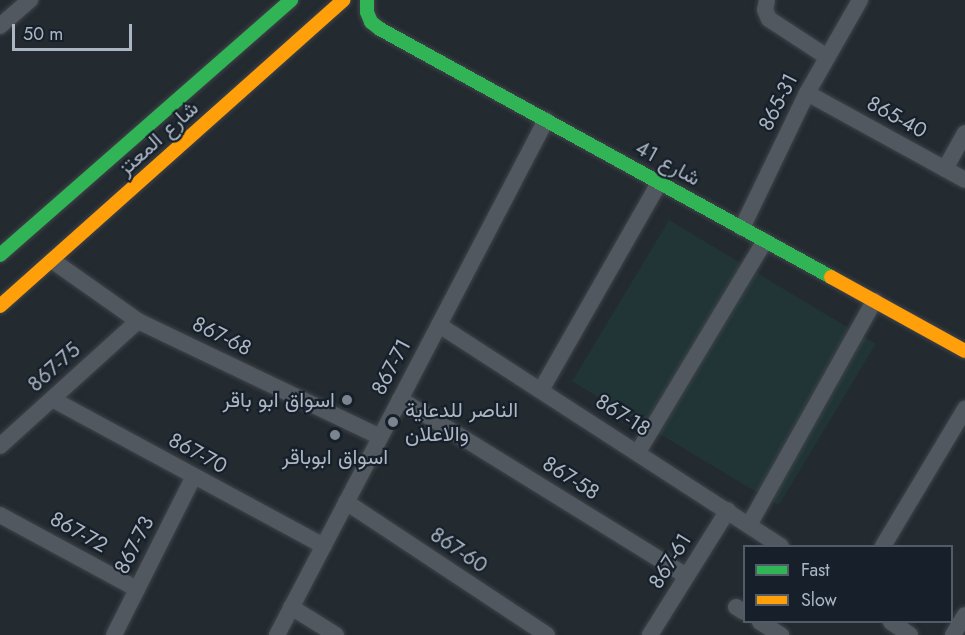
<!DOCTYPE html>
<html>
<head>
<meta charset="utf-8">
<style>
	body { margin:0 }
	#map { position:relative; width:965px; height:635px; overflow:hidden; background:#232a30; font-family:Jost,Vazirmatn,sans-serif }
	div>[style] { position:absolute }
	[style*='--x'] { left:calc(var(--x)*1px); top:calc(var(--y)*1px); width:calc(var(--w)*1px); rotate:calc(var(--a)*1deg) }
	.green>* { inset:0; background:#213536; transform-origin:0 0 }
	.roads { filter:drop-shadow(0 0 2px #3f4449) drop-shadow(0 0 2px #3f4449) }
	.street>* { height:16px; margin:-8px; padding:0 8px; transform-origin:8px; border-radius:8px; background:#52585f }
	.fast>* { height:14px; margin:-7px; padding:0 7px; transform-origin:7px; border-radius:7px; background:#30b455 }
	.slow>* { height:14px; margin:-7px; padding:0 7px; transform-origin:7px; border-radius:7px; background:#ff9f0a }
	.dots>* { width:16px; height:16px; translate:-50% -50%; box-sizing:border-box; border:3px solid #17202a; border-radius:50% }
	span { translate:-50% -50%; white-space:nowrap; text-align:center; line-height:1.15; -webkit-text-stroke:4.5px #17202a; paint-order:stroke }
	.street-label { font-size:21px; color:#abb6c3 }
	.poi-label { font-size:21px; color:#abb6c3 }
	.right { translate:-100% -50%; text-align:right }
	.left { translate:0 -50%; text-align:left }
	.legend { position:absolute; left:743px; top:545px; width:210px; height:78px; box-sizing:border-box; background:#17202a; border:2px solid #525c67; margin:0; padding:8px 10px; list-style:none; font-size:18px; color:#abb6c3 }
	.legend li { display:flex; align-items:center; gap:12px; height:30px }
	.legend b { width:30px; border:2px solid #525c67 }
	.scale { position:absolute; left:12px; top:24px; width:120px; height:27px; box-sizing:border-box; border:3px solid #abb6c3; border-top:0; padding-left:8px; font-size:18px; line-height:21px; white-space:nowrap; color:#abb6c3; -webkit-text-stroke:4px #17202a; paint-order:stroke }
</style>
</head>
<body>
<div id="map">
	<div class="green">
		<i style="left:669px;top:220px;width:241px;height:188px;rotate:31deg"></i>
	</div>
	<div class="roads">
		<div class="street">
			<i style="--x:767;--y:0;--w:10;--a:101"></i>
			<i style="--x:765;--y:10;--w:10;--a:66"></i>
			<i style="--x:769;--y:19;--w:69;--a:33.2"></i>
			<i style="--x:0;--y:26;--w:40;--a:-41"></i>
			<i style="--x:807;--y:93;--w:180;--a:28.8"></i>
			<i style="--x:945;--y:169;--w:41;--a:-60.9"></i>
			<i style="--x:742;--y:228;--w:150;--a:-64.3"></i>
			<i style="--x:807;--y:93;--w:107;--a:-60.3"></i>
			<i style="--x:53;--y:261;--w:104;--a:35.2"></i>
			<i style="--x:138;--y:321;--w:268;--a:25.6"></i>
			<i style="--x:439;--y:325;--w:407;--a:32.9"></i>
			<i style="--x:541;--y:390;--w:238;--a:-60.3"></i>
			<i style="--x:52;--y:399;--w:309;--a:28.4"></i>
			<i style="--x:400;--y:399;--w:337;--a:31.7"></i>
			<i style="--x:0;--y:446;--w:186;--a:-42.2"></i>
			<i style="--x:638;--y:452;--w:246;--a:-59"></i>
			<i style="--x:346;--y:502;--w:241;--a:33.5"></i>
			<i style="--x:0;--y:515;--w:156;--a:28.4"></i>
			<i style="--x:749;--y:525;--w:257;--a:-60.8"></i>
			<i style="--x:883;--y:546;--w:160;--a:-59.1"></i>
			<i style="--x:291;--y:607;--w:53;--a:31.9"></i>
			<i style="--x:736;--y:607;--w:9;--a:32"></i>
			<i style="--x:760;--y:622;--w:25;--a:32"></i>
			<i style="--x:891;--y:622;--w:23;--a:34"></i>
			<i style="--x:114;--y:635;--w:178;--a:-63.3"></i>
			<i style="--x:277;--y:635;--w:581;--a:-62.42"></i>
			<i style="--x:650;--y:635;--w:147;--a:-58"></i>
			<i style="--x:953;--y:635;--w:23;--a:-59"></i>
		</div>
		<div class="fast">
			<i style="--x:367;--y:0;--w:12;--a:90"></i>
			<i style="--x:367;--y:12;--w:11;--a:68"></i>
			<i style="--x:371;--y:22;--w:11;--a:38"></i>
			<i style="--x:380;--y:29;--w:515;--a:28.81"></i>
			<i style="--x:0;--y:255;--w:387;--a:-41.2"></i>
		</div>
		<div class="slow">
			<i style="--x:831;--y:277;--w:153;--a:28.9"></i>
			<i style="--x:0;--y:306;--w:460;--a:-41.7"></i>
		</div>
	</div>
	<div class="dots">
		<i style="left:347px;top:400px;background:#7b8590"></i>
		<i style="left:393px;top:422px;background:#7b8590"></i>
		<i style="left:335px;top:435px;background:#7b8590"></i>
	</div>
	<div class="street-label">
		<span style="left:778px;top:102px;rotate:-63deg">865-31</span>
		<span style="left:897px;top:117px;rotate:29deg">865-40</span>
		<span style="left:158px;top:138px;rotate:-42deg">شارع المعتز</span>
		<span style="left:668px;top:163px;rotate:29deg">شارع 41</span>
		<span style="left:222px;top:336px;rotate:26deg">867-68</span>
		<span style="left:54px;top:367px;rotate:-42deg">867-75</span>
		<span style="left:391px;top:367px;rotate:-62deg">867-71</span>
		<span style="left:623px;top:415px;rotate:32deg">867-18</span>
		<span style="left:198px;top:453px;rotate:28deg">867-70</span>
		<span style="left:571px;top:478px;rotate:32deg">867-58</span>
		<span style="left:79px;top:532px;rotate:29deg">867-72</span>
		<span style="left:134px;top:545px;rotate:-63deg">867-73</span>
		<span style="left:459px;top:550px;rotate:34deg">867-60</span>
		<span style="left:670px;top:561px;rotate:-58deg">867-61</span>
	</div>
	<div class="poi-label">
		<span class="right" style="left:335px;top:400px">اسواق ابو باقر</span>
		<span class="left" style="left:405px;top:422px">الناصر للدعاية<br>والاعلان</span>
		<span style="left:335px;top:457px">اسواق ابوباقر</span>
	</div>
	<ul class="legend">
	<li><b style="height:8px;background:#30b455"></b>Fast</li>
	<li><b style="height:8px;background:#ff9f0a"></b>Slow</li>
	</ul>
	<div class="scale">50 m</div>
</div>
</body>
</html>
